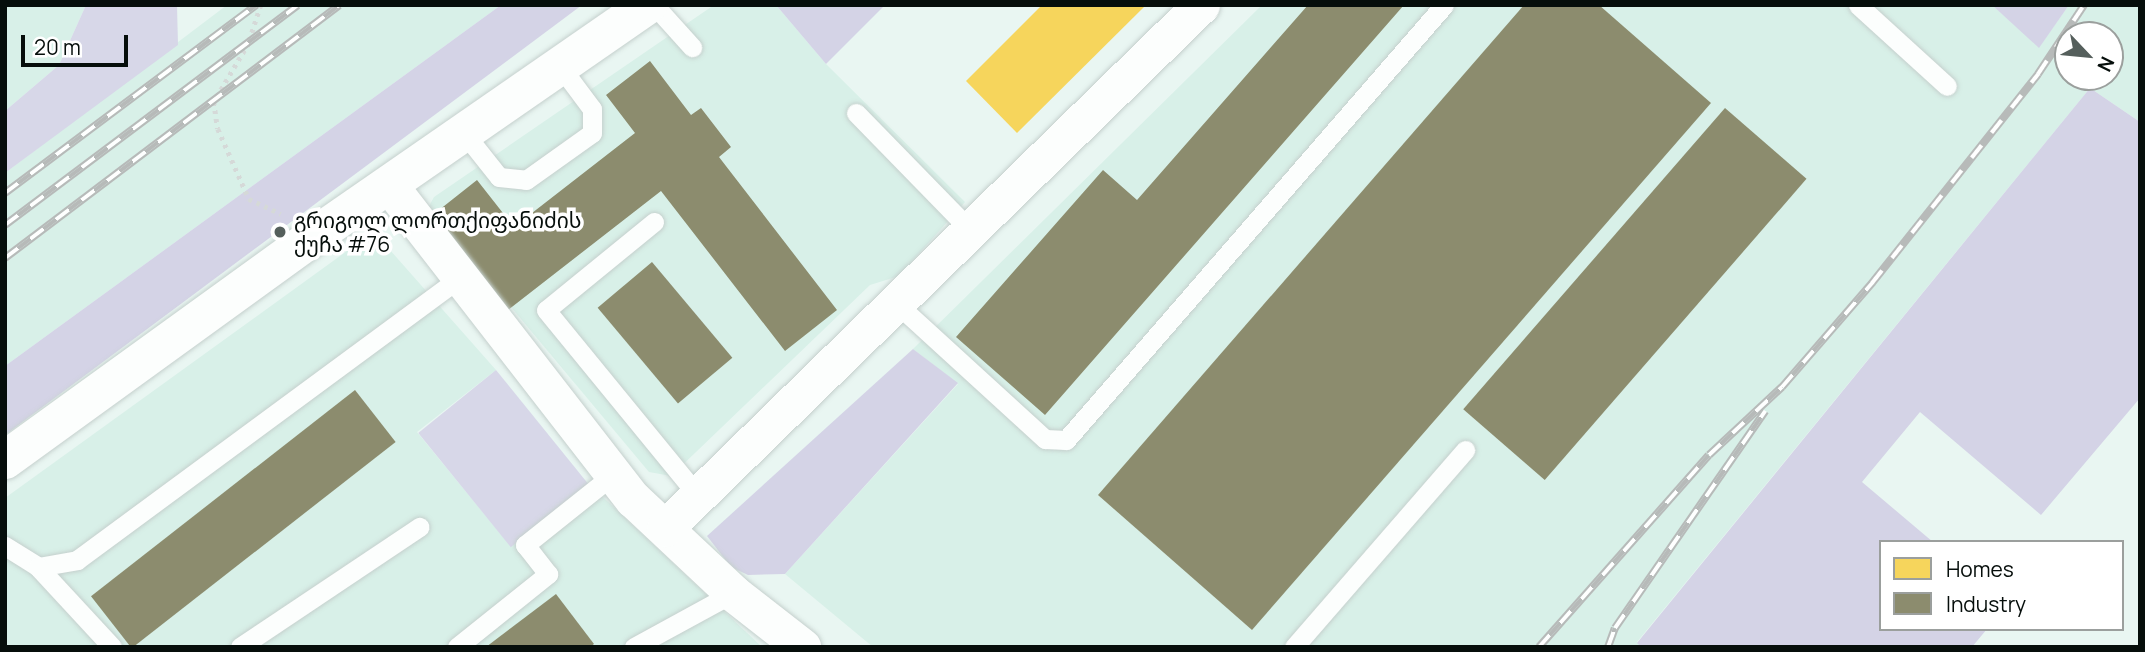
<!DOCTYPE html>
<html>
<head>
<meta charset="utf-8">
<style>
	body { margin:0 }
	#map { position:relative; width:2145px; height:652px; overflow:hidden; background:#e9f6f2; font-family:Manrope,"Noto Sans Georgian",sans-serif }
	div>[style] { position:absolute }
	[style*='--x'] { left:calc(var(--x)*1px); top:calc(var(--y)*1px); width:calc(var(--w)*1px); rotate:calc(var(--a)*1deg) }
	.built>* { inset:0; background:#d8f0e8 }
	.green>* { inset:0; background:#d7d7e8; transform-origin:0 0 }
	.forest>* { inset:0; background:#d4d3e6 }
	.homes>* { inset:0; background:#f6d55c }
	.industry>* { inset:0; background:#8c8c6e; transform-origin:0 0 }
	.path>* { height:4.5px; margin-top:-2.25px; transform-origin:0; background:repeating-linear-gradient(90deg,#d5d9d8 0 3.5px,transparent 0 8.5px) }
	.roads { filter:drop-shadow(0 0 2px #c5d0cd) drop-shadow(0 0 2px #c5d0cd) }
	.lane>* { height:19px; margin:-9.5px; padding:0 9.5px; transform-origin:9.5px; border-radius:9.5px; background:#fcfefd }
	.street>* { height:37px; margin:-18.5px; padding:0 18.5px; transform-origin:18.5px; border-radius:18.5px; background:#fcfefd }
	.secondary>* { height:38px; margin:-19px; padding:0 19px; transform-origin:19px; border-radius:19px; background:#fcfefd }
	.rail>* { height:8px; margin-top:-4px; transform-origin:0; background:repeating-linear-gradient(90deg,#fff 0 16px,#b7bab9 0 32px); box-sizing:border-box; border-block:2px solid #b7bab9 }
	.dots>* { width:19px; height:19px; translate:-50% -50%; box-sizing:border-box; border:4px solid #fff; border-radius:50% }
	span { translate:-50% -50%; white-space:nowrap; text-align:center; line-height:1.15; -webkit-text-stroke:7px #fff; paint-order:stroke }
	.poi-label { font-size:21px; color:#060e0b }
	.left { translate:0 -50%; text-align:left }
	.frame { position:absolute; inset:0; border:7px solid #060e0b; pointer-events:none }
	.legend { position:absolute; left:1879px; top:540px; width:245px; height:91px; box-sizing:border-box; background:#fff; border:2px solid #9b9f9d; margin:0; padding:9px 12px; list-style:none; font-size:21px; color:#060e0b }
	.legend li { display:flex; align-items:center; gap:14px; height:35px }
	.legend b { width:35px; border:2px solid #9b9f9d }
	.north { position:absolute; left:2054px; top:21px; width:70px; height:70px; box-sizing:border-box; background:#fff; border:2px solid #9b9f9d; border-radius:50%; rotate:116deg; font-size:19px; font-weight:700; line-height:28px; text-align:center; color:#060e0b }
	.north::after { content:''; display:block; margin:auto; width:24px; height:32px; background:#555f5c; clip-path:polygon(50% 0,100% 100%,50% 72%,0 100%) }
	.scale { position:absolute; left:21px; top:35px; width:107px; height:32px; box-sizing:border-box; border:4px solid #060e0b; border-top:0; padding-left:9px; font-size:21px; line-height:24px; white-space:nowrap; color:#060e0b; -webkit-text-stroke:5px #fff; paint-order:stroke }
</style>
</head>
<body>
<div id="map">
	<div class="built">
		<i style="clip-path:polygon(5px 5px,86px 5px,59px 65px,5px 111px)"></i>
		<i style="clip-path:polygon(227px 5px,501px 5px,5px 366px,5px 173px)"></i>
		<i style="clip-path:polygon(714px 5px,776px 5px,826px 64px,965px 202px,899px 276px,870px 285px,671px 476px,649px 472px,428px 208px,434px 197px)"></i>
		<i style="clip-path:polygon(evenodd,1262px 5px,1992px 5px,2039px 47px,2069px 5px,2140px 5px,2140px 122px,2090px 88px,1637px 642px,1641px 647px,873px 647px,785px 574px,958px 384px,913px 349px,1262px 5px,2068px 35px,2110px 35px,2110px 77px,2068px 77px,2068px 35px)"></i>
		<i style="clip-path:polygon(358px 243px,390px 250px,496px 370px,417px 432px,508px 543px,589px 484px,762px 647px,5px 647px,5px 498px)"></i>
	</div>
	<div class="green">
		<i style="clip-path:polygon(86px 5px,177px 5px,178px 45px,5px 173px,5px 111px,59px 65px)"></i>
		<i style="left:496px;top:370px;width:147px;height:100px;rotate:51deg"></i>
	</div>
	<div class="forest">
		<i style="clip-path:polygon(501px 5px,582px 5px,5px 435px,5px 366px)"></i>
		<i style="clip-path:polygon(776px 5px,885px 5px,826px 64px)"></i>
		<i style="clip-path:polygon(1992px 5px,2069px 5px,2039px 48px)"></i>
		<i style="clip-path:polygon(2090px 88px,2140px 122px,2140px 398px,2041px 515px,1920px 412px,1862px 482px,1933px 542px,1881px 542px,1881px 629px,1987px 629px,1972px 647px,1641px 647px,1637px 643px)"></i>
		<i style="clip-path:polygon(913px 349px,958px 383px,785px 574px,748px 575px,731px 567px,707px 536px)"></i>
	</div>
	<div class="homes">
		<i style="clip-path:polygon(1042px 5px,1146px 5px,1017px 133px,966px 81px)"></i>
	</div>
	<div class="industry">
		<i style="clip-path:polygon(1308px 5px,1404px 5px,1045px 415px,956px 337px,1103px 170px,1137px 200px)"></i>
		<i style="clip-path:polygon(1524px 5px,1599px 5px,1711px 103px,1252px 630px,1098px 495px)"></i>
		<i style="clip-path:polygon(650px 61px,691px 115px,701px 108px,731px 147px,719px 157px,837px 310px,785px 351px,661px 191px,508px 310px,434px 214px,477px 180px,514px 227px,635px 133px,606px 95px)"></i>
		<i style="left:1725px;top:108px;width:108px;height:399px;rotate:41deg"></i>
		<i style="left:652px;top:262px;width:125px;height:71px;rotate:50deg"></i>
		<i style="left:355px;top:390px;width:66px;height:335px;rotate:52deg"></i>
		<i style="clip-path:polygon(556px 594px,594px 644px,590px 647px,486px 647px)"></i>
	</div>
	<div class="path">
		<i style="--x:261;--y:5;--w:40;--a:108"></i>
		<i style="--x:249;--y:43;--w:69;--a:120.7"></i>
		<i style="--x:214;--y:102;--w:27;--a:82"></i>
		<i style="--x:218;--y:129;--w:77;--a:66.1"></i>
		<i style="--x:249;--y:199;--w:35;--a:25"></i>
	</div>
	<div class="roads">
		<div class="lane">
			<i style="--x:654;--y:5;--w:57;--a:47.9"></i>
			<i style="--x:1858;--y:5;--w:120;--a:42.3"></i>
			<i style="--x:856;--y:113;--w:165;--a:45.7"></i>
			<i style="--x:464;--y:133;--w:56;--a:51.5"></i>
			<i style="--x:499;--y:177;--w:27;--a:6"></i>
			<i style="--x:526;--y:180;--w:81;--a:-35.5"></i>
			<i style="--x:592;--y:133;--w:24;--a:-90"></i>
			<i style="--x:592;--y:109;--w:54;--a:-126.7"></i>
			<i style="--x:654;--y:222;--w:139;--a:140.8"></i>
			<i style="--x:546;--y:310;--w:240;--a:50.7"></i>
			<i style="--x:896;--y:303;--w:202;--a:42.4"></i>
			<i style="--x:1045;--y:439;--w:21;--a:3"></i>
			<i style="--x:1066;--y:440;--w:576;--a:-49.01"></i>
			<i style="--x:5;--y:546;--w:39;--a:32"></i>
			<i style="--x:38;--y:567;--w:40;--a:-10"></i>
			<i style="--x:77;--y:560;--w:477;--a:-36.4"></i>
			<i style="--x:38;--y:567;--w:109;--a:47.2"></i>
			<i style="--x:240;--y:647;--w:216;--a:-33.8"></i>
			<i style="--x:457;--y:647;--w:117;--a:-38.7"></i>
			<i style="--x:548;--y:574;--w:37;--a:-128"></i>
			<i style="--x:525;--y:545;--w:114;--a:-38.6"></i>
			<i style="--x:634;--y:647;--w:113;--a:-28.6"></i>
			<i style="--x:1294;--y:647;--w:261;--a:-49"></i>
		</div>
		<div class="street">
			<i style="--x:389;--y:185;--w:398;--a:52.2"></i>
			<i style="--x:633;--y:499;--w:137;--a:43.2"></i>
			<i style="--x:733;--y:593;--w:88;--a:38"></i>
			<i style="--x:665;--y:528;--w:749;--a:-44.3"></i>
		</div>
		<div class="secondary">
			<i style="--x:5;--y:460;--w:389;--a:-35.9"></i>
			<i style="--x:320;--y:232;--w:399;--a:-34.7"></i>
		</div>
	</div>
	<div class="rail">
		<i style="--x:5;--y:193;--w:314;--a:-36.8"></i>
		<i style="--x:5;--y:225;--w:366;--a:-36.9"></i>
		<i style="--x:5;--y:258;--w:419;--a:-37.1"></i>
		<i style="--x:1539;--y:647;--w:256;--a:-48.5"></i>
		<i style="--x:1709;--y:455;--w:100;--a:-43"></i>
		<i style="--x:1782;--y:387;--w:138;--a:-49.1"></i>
		<i style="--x:1872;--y:283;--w:267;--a:-51.5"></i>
		<i style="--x:2038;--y:74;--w:83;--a:-56.3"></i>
		<i style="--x:1608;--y:647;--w:20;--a:-70"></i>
		<i style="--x:1615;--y:628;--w:264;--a:-55.3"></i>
	</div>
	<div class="dots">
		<i style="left:280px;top:232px;background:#555f5c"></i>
	</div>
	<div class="poi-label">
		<span class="left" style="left:294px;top:232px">გრიგოლ ლორთქიფანიძის<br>ქუჩა #76</span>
	</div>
	<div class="frame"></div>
	<ul class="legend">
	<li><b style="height:19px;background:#f6d55c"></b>Homes</li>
	<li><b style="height:19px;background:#8c8c6e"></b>Industry</li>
	</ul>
	<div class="north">N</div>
	<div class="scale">20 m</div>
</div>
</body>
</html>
